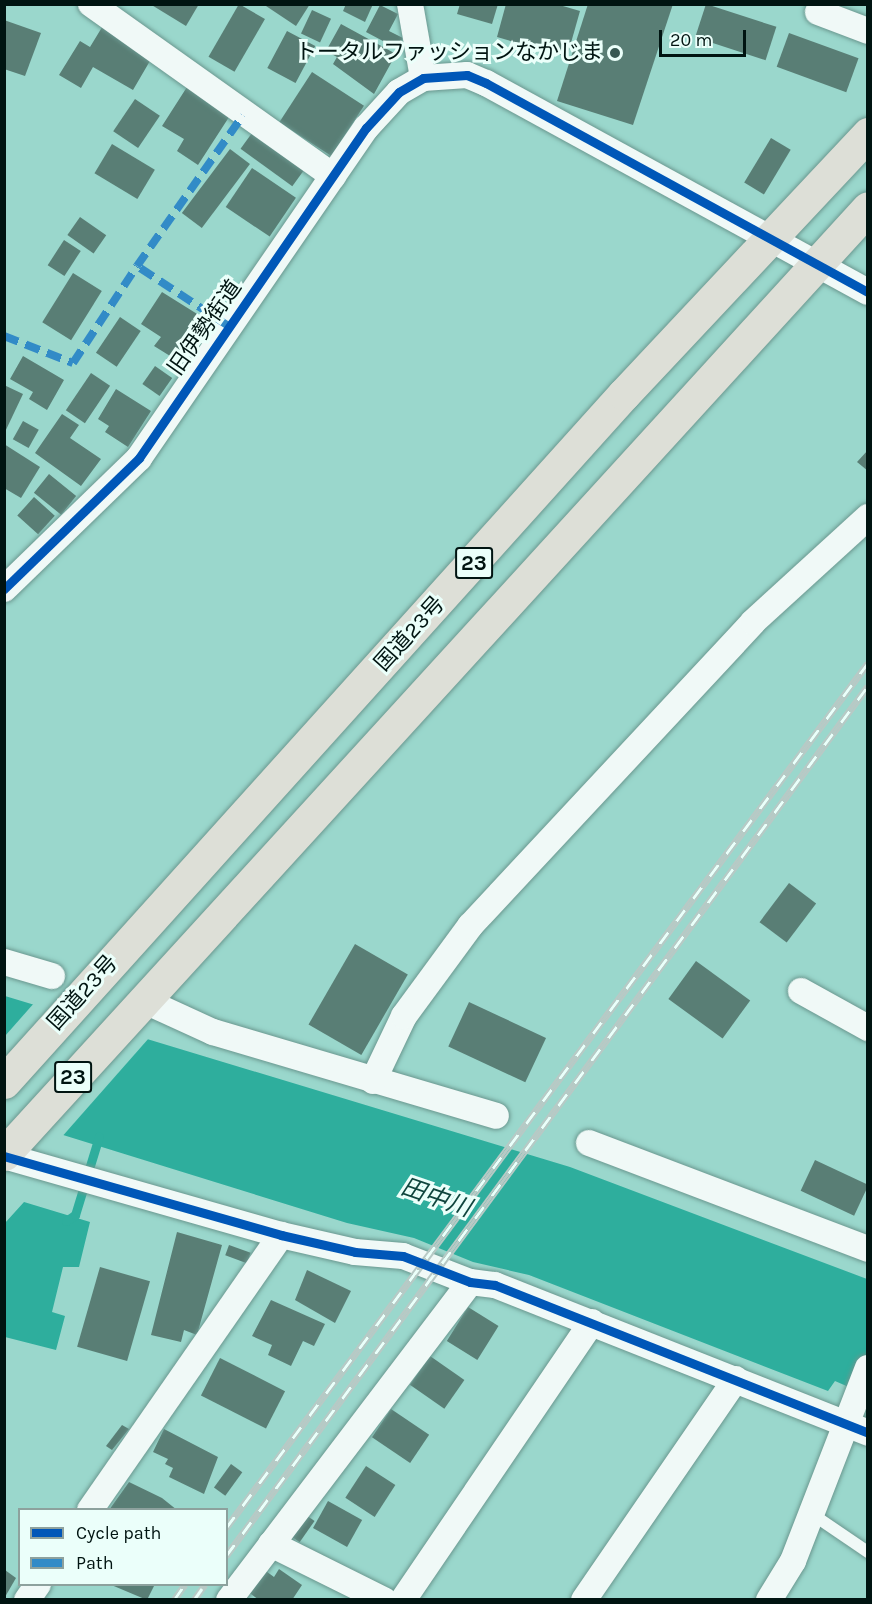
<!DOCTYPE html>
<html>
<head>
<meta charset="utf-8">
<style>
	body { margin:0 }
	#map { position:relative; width:872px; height:1604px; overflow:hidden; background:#9ad7cc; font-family:Karla,"Noto Sans JP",sans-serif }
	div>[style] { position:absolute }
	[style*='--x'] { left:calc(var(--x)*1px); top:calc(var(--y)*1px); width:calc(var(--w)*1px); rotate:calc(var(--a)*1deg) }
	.water>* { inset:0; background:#2eae9d }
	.pier>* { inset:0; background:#9ad7cc }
	.stream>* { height:9px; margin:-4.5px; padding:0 4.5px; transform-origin:4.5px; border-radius:4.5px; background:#2eae9d }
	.building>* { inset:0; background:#597e75; transform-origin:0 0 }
	.roads { filter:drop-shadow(0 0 2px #6a978f) drop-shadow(0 0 2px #6a978f) }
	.lane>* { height:12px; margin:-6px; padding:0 6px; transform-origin:6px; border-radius:6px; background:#f0f9f7 }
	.street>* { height:26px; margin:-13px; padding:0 13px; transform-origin:13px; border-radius:13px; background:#f0f9f7 }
	.highway>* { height:33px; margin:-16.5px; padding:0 16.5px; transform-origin:16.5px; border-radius:16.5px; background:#dddfd7 }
	.rail>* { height:7px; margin-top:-3.5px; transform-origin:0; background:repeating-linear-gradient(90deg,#ebfffa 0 14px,#b8c9c5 0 28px); box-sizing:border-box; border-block:2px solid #b8c9c5 }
	.quiet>* { height:8px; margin-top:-4px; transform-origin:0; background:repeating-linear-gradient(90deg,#328bc7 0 15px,transparent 0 23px) }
	.cycleway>* { height:9px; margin:-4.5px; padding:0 4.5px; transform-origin:4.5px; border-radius:4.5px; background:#0057b8 }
	.dots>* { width:16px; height:16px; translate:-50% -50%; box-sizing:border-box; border:3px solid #ebfffa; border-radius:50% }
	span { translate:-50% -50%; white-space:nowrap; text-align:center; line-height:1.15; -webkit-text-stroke:6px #ebfffa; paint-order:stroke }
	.shield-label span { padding:2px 4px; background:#ebfffa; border:2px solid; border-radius:4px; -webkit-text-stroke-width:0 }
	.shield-label { font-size:21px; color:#001411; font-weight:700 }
	.poi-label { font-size:22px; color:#001411 }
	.right { translate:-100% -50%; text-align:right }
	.street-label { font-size:22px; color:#001411 }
	.water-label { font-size:24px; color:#10463e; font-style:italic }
	.frame { position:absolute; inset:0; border:6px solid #001411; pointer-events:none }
	.legend { position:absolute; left:18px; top:1508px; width:210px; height:78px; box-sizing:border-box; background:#ebfffa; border:2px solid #8da19d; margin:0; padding:8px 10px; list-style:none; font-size:18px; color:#001411 }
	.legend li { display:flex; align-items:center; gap:12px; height:30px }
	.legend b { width:30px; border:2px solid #8da19d }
	.scale { position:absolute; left:659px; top:30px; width:87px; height:27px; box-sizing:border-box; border:3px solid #001411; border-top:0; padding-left:8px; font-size:18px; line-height:21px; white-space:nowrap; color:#001411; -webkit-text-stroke:4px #ebfffa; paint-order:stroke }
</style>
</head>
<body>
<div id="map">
	<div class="water">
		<i style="clip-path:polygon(5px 996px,570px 1167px,867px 1279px,867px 1395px,835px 1381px,828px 1391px,529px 1275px,473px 1262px,414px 1238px,347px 1223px,5px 1117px)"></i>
		<i style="clip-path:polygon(24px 1202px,90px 1222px,79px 1267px,63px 1267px,52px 1312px,65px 1316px,56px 1350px,5px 1337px,5px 1223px)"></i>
	</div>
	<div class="pier">
		<i style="clip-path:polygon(35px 1002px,149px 1038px,60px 1139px,4px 1121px,5px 1036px)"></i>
	</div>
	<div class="stream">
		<i style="--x:89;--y:1169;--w:34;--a:-73"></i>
		<i style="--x:66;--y:1221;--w:11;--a:-34"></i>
		<i style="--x:75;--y:1215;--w:28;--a:-73"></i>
	</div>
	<div class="building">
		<i style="clip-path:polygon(150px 4px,199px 4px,186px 26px)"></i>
		<i style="left:239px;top:4px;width:30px;height:61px;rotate:30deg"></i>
		<i style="clip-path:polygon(263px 4px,310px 4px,296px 26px)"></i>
		<i style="clip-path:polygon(346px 4px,373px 4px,365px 22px,343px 11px)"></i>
		<i style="clip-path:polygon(460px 4px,498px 4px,492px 24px,457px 14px)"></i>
		<i style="clip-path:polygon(506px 4px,556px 4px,580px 11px,567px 57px,497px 37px)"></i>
		<i style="clip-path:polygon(588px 4px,673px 4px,633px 125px,557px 101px)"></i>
		<i style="left:706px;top:4px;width:74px;height:35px;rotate:18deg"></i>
		<i style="clip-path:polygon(380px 5px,398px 14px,389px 31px,403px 38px,398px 49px,366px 32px)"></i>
		<i style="left:312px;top:10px;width:21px;height:26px;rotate:25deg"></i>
		<i style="clip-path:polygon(4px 20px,41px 33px,25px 76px,4px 69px)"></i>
		<i style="clip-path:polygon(104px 24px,154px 54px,133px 90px,93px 67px,81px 88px,59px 75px,80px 41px,90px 47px)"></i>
		<i style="clip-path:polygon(341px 24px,396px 54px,374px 94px,333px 64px,337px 57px,326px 51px)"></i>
		<i style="left:287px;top:31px;width:32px;height:42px;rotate:28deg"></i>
		<i style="left:789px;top:33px;width:74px;height:36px;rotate:20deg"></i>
		<i style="left:312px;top:72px;width:62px;height:60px;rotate:33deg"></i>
		<i style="clip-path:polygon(187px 87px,231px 114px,198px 165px,177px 151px,184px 139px,162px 126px)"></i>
		<i style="left:135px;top:99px;width:30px;height:39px;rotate:34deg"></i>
		<i style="left:257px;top:126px;width:64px;height:28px;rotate:36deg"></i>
		<i style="left:771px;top:138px;width:23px;height:52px;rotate:31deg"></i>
		<i style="left:112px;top:144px;width:50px;height:34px;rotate:31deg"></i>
		<i style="left:230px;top:149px;width:25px;height:80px;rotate:37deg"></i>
		<i style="left:252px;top:168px;width:53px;height:47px;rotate:34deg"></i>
		<i style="left:80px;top:217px;width:32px;height:22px;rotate:35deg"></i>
		<i style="left:64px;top:240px;width:20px;height:30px;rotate:33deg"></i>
		<i style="left:73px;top:273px;width:34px;height:58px;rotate:32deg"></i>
		<i style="clip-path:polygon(162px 292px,210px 322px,183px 364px,154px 346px,161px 337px,141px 324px)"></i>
		<i style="left:120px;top:317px;width:25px;height:43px;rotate:34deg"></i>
		<i style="clip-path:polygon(23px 356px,64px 380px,47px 410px,29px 399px,33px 392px,10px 379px)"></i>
		<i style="left:155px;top:366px;width:21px;height:22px;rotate:35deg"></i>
		<i style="left:91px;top:373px;width:23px;height:45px;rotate:34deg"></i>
		<i style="clip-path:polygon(4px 385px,23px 394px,4px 434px)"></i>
		<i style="clip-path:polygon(116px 389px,151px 411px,128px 447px,105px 432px,109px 426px,98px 419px)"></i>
		<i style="clip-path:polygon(62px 414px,79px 425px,70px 438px,101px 459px,81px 486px,35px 453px)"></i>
		<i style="left:23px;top:421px;width:18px;height:21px;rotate:29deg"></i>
		<i style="clip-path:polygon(4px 444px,40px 467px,21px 498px,4px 488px)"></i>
		<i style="clip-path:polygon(868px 450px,868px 471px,857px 462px)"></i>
		<i style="left:49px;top:474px;width:35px;height:24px;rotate:39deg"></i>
		<i style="left:34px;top:497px;width:28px;height:25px;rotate:42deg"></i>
		<i style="left:789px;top:883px;width:34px;height:49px;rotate:37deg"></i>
		<i style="left:355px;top:944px;width:61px;height:93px;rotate:30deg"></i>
		<i style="left:696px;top:961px;width:67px;height:47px;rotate:36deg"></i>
		<i style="left:469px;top:1002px;width:85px;height:49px;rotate:25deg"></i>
		<i style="left:815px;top:1160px;width:59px;height:34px;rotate:25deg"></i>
		<i style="clip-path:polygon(177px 1232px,222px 1245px,197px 1335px,184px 1330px,181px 1342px,151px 1335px)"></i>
		<i style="left:229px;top:1245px;width:23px;height:11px;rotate:20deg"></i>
		<i style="left:100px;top:1267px;width:52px;height:83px;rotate:16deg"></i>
		<i style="clip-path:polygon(307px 1270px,351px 1291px,335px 1323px,295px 1300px)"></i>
		<i style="clip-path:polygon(271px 1300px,325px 1324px,314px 1346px,303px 1341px,291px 1366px,268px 1355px,272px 1345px,252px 1336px)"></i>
		<i style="left:468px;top:1307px;width:36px;height:40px;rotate:32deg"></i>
		<i style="left:430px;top:1356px;width:42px;height:35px;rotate:35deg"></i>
		<i style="left:220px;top:1358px;width:73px;height:42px;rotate:27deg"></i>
		<i style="left:391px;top:1409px;width:46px;height:34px;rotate:34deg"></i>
		<i style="clip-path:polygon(122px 1425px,129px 1429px,112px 1450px,106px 1446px)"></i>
		<i style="clip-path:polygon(164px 1429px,218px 1457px,204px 1494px,169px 1477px,173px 1468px,165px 1464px,168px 1459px,153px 1452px)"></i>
		<i style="left:231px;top:1464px;width:14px;height:29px;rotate:36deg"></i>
		<i style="left:366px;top:1466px;width:35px;height:38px;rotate:33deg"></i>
		<i style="clip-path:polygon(129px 1482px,162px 1498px,177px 1510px,109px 1510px)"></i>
		<i style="left:328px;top:1501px;width:39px;height:31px;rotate:29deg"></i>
		<i style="left:299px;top:1510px;width:19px;height:26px;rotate:35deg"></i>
		<i style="clip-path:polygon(259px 1566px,274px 1577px,279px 1569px,302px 1585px,292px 1600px,259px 1600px,243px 1588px)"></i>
		<i style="clip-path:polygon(5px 1570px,16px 1578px,5px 1597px)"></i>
		<i style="clip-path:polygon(109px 1584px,155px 1584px,147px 1600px)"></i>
	</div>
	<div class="roads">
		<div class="lane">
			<i style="--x:812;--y:1514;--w:68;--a:34.2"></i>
		</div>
		<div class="street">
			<i style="--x:91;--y:4;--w:297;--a:35.4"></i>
			<i style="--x:410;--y:4;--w:75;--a:80"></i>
			<i style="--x:818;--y:12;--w:53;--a:20.8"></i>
			<i style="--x:4;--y:589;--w:188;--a:-44.1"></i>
			<i style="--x:139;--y:458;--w:401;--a:-55.5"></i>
			<i style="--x:366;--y:128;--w:49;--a:-47.5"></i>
			<i style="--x:399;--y:92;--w:28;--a:-30"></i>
			<i style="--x:423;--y:78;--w:44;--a:-3.9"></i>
			<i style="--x:467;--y:75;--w:21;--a:23"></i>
			<i style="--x:486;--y:83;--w:435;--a:28.7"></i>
			<i style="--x:4;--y:962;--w:50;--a:16.3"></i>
			<i style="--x:801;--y:991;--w:77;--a:28.9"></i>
			<i style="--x:143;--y:1000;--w:77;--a:24.6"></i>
			<i style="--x:213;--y:1032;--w:295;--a:16.5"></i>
			<i style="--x:373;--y:1081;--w:72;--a:-64.5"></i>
			<i style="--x:404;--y:1016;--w:112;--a:-53.7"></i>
			<i style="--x:470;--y:926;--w:415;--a:-47"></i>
			<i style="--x:753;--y:622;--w:156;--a:-42.4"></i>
			<i style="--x:589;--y:1143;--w:298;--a:20.8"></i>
			<i style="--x:4;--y:1156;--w:288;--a:15.9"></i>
			<i style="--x:281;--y:1235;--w:76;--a:12.9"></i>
			<i style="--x:355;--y:1252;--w:48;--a:4.8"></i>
			<i style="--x:403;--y:1256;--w:72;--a:21.2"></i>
			<i style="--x:470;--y:1282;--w:25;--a:7"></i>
			<i style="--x:495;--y:1285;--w:401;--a:21.6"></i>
			<i style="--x:90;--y:1510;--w:335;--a:-55.2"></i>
			<i style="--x:271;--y:1544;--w:126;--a:26.4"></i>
			<i style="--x:27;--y:1600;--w:19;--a:-55"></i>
			<i style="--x:229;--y:1600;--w:399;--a:-52.8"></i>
			<i style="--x:403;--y:1600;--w:336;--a:-55.8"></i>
			<i style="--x:584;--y:1600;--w:268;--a:-55.5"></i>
			<i style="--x:769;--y:1600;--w:46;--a:-58.4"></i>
			<i style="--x:793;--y:1561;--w:207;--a:-68.8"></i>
		</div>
		<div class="highway">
			<i style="--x:4;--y:1082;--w:926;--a:-47.98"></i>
			<i style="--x:624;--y:394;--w:357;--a:-46.8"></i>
			<i style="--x:4;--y:1154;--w:1281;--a:-47.59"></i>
		</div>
	</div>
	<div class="rail">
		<i style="--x:226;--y:1528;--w:1077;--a:-53.42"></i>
		<i style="--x:226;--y:1556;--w:1081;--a:-53.58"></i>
		<i style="--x:174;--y:1600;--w:19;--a:-55"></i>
		<i style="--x:194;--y:1600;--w:19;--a:-55"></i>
	</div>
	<div class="quiet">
		<i style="--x:230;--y:327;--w:111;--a:-146.7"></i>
		<i style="--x:137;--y:266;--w:184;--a:-54.9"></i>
		<i style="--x:4;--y:336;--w:74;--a:21.4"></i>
		<i style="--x:73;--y:363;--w:116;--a:-56.6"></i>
	</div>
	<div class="cycleway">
		<i style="--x:4;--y:589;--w:188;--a:-44.1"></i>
		<i style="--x:139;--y:458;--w:401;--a:-55.5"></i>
		<i style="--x:366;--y:128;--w:49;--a:-47.5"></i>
		<i style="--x:399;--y:92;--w:28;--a:-30"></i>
		<i style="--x:423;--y:78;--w:44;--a:-3.9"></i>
		<i style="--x:467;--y:75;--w:21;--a:23"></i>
		<i style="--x:486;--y:83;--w:435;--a:28.7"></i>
		<i style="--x:4;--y:1156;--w:288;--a:15.9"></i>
		<i style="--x:281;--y:1235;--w:76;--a:12.9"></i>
		<i style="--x:355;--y:1252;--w:48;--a:4.8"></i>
		<i style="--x:403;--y:1256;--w:72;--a:21.2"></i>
		<i style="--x:470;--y:1282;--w:25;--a:7"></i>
		<i style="--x:495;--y:1285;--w:401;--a:21.6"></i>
	</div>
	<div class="dots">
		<i style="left:615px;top:53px;background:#365852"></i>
	</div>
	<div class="shield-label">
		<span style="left:474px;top:563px">23</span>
		<span style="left:73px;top:1077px">23</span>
	</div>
	<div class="poi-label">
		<span class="right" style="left:603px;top:53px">トータルファッションなかじま</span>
	</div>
	<div class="street-label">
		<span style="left:205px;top:328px;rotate:-55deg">旧伊勢街道</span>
		<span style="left:410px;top:634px;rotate:-48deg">国道23号</span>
		<span style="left:83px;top:993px;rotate:-48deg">国道23号</span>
	</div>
	<div class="water-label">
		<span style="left:436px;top:1198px;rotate:19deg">田中川</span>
	</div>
	<div class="frame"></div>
	<ul class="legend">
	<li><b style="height:8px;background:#0057b8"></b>Cycle path</li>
	<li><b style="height:8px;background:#328bc7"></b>Path</li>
	</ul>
	<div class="scale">20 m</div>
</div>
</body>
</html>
